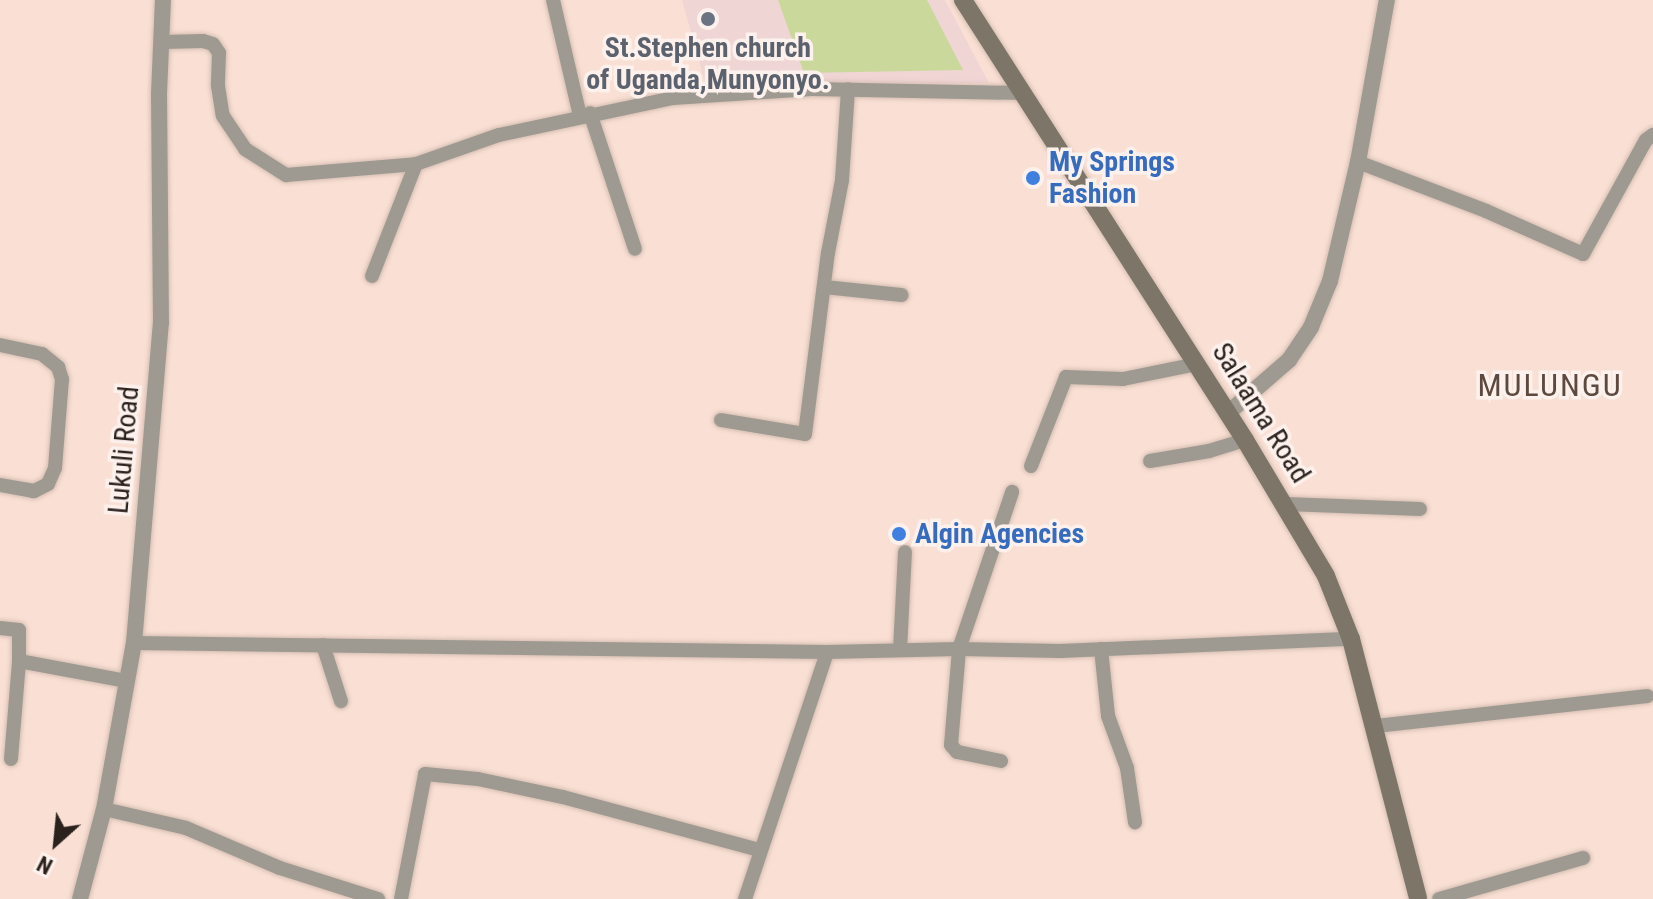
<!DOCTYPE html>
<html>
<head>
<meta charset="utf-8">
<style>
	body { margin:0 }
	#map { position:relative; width:1653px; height:899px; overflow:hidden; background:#fae0d4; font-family:"Roboto Condensed",sans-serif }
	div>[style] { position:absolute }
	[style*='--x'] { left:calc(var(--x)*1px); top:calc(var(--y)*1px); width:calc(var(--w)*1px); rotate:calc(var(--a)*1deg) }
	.education>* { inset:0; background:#f0d5d5 }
	.green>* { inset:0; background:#cad89b }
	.roads { filter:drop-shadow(0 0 2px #d5beb3) drop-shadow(0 0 2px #d5beb3) }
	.minor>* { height:14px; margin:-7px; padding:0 7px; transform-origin:7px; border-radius:7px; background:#9f9a91 }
	.tertiary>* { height:16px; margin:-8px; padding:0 8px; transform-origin:8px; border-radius:8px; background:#9f9a91 }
	.secondary>* { height:18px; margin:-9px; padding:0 9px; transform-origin:9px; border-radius:9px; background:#7d7668 }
	.dots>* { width:22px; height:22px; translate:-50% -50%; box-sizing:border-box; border:4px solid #fcf1ec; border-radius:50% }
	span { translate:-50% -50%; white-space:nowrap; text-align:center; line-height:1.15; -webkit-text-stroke:7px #fcf1ec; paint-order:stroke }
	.worship-label { font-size:28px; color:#5b616d; font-weight:700 }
	.shop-label { font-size:28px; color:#366cbe; font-weight:700 }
	.left { translate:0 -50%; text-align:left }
	.street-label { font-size:28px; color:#2b211d }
	.quarter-label { font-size:32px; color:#5e493f; letter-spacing:2px }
	.north { position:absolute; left:16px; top:803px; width:80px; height:80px; -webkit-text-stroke:6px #fcf1ec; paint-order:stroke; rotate:207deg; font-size:22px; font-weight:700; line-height:32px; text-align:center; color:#2b211d }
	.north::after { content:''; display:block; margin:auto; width:28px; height:36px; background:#2b211d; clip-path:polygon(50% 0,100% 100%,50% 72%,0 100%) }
</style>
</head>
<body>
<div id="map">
	<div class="education">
		<i style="clip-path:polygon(682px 0,945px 0,989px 83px,705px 83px)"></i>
	</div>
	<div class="green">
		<i style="clip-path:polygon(778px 0,927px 0,963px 70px,804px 73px)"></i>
	</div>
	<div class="roads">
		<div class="minor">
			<i style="--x:553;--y:0;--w:119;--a:76.9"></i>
			<i style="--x:163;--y:42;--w:40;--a:-1.4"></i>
			<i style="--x:203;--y:41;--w:10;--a:17"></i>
			<i style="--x:213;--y:44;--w:11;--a:56"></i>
			<i style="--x:219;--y:53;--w:33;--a:92"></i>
			<i style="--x:218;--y:86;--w:30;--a:81"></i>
			<i style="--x:223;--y:116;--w:40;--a:56"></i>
			<i style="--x:245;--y:149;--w:49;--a:32.4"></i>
			<i style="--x:286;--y:175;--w:130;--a:-4.8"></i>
			<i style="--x:416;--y:164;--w:88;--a:-19.3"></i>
			<i style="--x:499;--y:135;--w:178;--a:-12"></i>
			<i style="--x:673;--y:98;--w:139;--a:-3.7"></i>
			<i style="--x:812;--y:89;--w:211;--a:1.1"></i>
			<i style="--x:590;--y:113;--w:143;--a:71.7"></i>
			<i style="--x:1358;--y:162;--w:137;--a:20.9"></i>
			<i style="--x:1486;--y:211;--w:106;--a:23.9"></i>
			<i style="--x:1583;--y:254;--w:130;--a:-61.1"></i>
			<i style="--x:1646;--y:140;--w:9;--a:-36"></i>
			<i style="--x:372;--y:276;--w:120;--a:-68.6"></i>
			<i style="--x:824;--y:287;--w:78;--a:5.9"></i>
			<i style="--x:0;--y:345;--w:43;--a:12.1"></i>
			<i style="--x:42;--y:354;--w:21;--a:39"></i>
			<i style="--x:58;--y:367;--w:13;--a:72"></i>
			<i style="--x:62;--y:379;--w:89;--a:94.5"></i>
			<i style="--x:55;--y:468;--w:17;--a:114"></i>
			<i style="--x:48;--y:484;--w:16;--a:153"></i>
			<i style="--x:34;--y:491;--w:35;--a:-170"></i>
			<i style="--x:721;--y:420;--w:85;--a:9.5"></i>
			<i style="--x:805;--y:434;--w:182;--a:-82.8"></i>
			<i style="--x:828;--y:253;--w:74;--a:-79.1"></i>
			<i style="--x:842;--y:180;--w:91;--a:-86.2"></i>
			<i style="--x:1150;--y:461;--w:60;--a:-9.6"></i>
			<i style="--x:1209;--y:451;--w:38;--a:-17"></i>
			<i style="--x:1031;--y:466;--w:96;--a:-68.5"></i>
			<i style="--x:1066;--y:377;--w:57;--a:2"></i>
			<i style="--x:1123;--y:379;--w:76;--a:-11.5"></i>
			<i style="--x:1286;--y:504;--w:134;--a:2.1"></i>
			<i style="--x:0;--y:628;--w:19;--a:6"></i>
			<i style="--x:19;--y:630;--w:31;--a:90"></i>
			<i style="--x:19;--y:661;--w:110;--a:10.5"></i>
			<i style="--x:134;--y:643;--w:693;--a:0.74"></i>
			<i style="--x:827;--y:652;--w:132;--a:-1.3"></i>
			<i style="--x:959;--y:649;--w:101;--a:1.1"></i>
			<i style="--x:1060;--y:651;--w:291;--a:-2.4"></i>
			<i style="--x:323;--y:645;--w:59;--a:72.2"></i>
			<i style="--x:1101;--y:649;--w:67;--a:84"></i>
			<i style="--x:1108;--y:716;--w:55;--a:69.9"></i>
			<i style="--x:1127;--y:768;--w:55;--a:81.6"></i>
			<i style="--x:900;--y:650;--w:98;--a:-87.1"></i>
			<i style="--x:1376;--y:726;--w:273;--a:-6.3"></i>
			<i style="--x:11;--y:759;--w:98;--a:-85.3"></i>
			<i style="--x:1001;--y:761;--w:45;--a:-168.4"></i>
			<i style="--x:957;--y:752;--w:9;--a:-131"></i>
			<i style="--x:951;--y:745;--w:96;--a:-85.2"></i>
			<i style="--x:959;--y:649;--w:166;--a:-71.3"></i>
			<i style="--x:104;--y:809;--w:84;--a:13"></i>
			<i style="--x:186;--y:828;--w:102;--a:23.1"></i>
			<i style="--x:280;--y:868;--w:103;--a:17.6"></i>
			<i style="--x:401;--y:899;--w:127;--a:-79.1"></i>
			<i style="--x:425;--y:774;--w:53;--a:5.4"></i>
			<i style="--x:478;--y:779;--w:87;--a:12"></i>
			<i style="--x:563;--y:797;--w:203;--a:15.1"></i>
			<i style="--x:745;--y:899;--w:260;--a:-71.6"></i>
			<i style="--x:1439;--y:899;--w:150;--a:-15.9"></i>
		</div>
		<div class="tertiary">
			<i style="--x:1228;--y:413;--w:81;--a:-41"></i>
			<i style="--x:1289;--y:360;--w:40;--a:-56"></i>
			<i style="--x:1311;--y:327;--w:50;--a:-67.6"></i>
			<i style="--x:1330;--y:281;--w:122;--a:-76.8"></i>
			<i style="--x:1358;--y:162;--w:165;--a:-79.9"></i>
			<i style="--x:80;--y:899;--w:93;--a:-75.1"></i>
			<i style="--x:104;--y:809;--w:169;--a:-79.8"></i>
			<i style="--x:134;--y:643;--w:321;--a:-85.2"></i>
			<i style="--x:161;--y:323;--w:229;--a:-90.5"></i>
			<i style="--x:159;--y:94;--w:94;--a:-87.6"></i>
		</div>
		<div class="secondary">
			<i style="--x:963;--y:0;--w:523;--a:57.34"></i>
			<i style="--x:1245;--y:440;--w:158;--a:59.2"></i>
			<i style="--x:1326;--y:576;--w:68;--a:68.4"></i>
			<i style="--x:1351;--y:639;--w:268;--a:75.5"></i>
		</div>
	</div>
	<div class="dots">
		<i style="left:708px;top:19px;background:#6b7280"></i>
		<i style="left:1033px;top:178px;background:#3f7fe0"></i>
		<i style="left:899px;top:534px;background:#3f7fe0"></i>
	</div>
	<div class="worship-label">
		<span style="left:708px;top:64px">St.Stephen church<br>of Uganda,Munyonyo.</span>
	</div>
	<div class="shop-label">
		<span class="left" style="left:1049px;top:178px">My Springs<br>Fashion</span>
		<span class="left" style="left:915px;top:534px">Algin Agencies</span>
	</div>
	<div class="street-label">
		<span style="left:1261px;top:413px;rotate:58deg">Salaama Road</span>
		<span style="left:124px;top:450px;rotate:-85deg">Lukuli Road</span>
	</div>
	<div class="quarter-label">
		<span style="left:1550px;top:385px">MULUNGU</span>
	</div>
	<div class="north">N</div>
</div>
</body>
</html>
